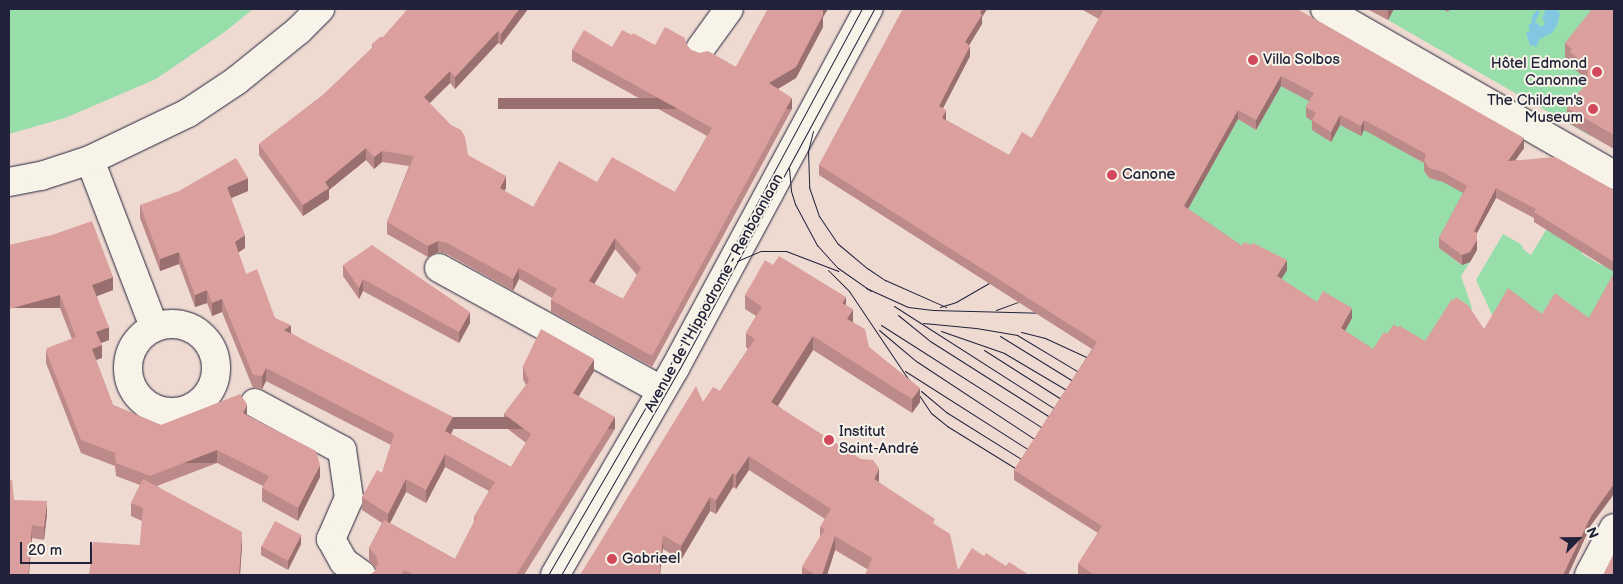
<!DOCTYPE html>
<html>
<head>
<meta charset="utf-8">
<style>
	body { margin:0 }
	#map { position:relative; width:1623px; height:584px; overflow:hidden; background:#efdad2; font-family:"Balsamiq Sans",sans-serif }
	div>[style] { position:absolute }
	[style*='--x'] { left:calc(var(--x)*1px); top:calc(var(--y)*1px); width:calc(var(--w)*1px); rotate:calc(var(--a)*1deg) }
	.green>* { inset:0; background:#98deab }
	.water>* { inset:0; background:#81c7e2 }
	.roads { filter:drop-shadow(0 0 1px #22223b) drop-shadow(0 0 1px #22223b) }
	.minor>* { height:28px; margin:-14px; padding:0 14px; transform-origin:14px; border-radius:14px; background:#f7f3e8 }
	.minor>.ring { margin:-14px; padding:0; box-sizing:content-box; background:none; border:28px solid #f7f3e8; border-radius:50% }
	.major>* { height:28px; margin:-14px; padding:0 14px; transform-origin:14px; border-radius:14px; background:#f7f3e8 }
	.tram>* { height:1px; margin:-0.5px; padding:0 0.5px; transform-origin:0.5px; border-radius:0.5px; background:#22223b }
	.wall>* { inset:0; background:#bc8a88 }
	.shaded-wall>* { inset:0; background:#99706f; transform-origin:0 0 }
	.building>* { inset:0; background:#dba09e; transform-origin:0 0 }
	.dots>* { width:14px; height:14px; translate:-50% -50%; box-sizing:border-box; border:2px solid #f7f3e8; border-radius:50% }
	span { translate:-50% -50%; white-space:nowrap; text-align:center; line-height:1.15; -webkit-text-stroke:4px #f7f3e8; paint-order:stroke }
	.poi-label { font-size:15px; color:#22223b }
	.left { translate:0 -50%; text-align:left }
	.right { translate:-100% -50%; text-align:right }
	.street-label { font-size:15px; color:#22223b }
	.frame { position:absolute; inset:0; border:10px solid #22223b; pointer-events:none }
	.north { position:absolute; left:1553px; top:514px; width:50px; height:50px; -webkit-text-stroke:4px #f7f3e8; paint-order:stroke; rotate:67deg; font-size:14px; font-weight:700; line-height:20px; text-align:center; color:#22223b }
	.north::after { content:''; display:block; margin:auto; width:18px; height:22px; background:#22223b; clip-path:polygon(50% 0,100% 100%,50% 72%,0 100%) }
	.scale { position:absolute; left:20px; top:542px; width:72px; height:22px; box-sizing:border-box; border:2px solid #22223b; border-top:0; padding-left:6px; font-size:15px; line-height:18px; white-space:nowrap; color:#22223b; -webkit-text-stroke:4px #f7f3e8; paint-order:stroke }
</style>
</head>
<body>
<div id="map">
	<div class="green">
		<i style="clip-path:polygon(9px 9px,253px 9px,226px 31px,156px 79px,65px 118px,9px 134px)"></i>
		<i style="clip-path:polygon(1394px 9px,1614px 9px,1590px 136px,1388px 20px)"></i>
		<i style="clip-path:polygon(1281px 86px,1304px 98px,1311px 86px,1316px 123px,1331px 141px,1340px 125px,1364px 129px,1427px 165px,1424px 171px,1429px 178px,1471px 189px,1449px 255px,1460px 264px,1470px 262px,1461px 276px,1472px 308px,1468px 315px,1427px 348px,1373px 359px,1341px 338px,1352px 318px,1313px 320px,1277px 286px,1286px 270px,1174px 232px,1238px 119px,1256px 130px,1260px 124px,1241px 113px,1272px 102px)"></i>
		<i style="clip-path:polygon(1552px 220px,1591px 238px,1582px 254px,1601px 265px,1608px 253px,1614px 257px,1614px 283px,1589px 328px,1493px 317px,1476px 280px,1503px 234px,1522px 245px,1523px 249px,1531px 255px)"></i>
	</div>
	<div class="water">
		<i style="clip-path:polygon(1546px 9px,1557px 9px,1560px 14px,1557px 25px,1552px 33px,1540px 39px,1536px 47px,1530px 45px,1526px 33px,1530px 31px,1528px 25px,1531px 24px,1532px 16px,1537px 10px,1540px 12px,1535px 22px,1542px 27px,1545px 23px,1542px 18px)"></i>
	</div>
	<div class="roads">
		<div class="minor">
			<i style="--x:1325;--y:9;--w:333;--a:29.9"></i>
			<i style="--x:700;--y:49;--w:49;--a:-54.1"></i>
			<i style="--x:90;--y:160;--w:179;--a:69"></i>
			<i style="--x:9;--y:182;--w:33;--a:-11"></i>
			<i style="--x:41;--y:176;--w:52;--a:-18.1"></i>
			<i style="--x:90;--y:160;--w:109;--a:-25.6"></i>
			<i style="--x:188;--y:113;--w:58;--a:-33.7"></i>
			<i style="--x:236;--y:81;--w:81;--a:-39"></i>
			<i style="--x:299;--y:30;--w:30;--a:-45"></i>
			<i style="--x:439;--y:268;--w:253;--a:28.8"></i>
			<i class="ring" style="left:128px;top:324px;width:60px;height:60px"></i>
			<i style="--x:255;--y:403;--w:99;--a:28.4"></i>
			<i style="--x:342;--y:450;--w:49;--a:81.7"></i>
			<i style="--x:349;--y:498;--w:45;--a:113.7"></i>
			<i style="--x:331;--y:539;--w:26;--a:61"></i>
			<i style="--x:344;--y:562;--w:22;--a:36"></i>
			<i style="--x:1589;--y:575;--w:53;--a:-62"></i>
		</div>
		<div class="major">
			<i style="--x:555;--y:575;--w:239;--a:-59.9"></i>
			<i style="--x:675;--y:368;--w:408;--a:-61.7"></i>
		</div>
	</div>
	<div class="tram">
		<i style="--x:813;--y:131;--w:21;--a:104"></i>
		<i style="--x:808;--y:151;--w:36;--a:88"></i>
		<i style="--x:809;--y:187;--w:31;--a:71"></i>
		<i style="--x:819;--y:216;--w:32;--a:56"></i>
		<i style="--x:837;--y:243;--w:39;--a:40"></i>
		<i style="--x:867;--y:268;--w:22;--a:34"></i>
		<i style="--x:885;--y:280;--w:67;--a:23.9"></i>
		<i style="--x:789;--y:168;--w:23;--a:85"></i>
		<i style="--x:791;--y:191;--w:14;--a:73"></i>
		<i style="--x:795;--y:204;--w:47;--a:61.8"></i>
		<i style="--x:817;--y:245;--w:31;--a:48"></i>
		<i style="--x:838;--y:268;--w:40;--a:34.9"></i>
		<i style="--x:737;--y:261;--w:26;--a:-23"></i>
		<i style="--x:761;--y:251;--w:25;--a:0"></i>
		<i style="--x:786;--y:251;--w:56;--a:21"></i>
		<i style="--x:828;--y:270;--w:30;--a:45"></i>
		<i style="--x:849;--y:291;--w:147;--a:56.1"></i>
		<i style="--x:931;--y:413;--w:21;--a:39"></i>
		<i style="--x:947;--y:426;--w:86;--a:31.7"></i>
		<i style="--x:866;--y:288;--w:46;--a:24.3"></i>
		<i style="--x:908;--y:307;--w:25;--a:7"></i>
		<i style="--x:933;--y:310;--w:116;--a:1.5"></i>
		<i style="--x:894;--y:306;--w:195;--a:32.6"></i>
		<i style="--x:940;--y:307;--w:17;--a:-17"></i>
		<i style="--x:956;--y:302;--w:38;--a:-30"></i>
		<i style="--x:996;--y:310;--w:23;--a:-20"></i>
		<i style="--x:898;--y:315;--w:41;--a:39.1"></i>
		<i style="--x:930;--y:341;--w:146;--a:32.4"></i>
		<i style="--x:923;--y:323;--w:53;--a:5.4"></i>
		<i style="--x:976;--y:328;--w:42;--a:9.7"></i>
		<i style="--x:1017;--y:335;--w:76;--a:31"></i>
		<i style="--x:881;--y:325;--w:196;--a:32.5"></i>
		<i style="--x:879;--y:330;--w:48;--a:40"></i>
		<i style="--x:916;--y:361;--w:147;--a:33.4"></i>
		<i style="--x:941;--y:331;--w:67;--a:19.2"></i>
		<i style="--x:1004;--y:353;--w:77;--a:30.6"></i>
		<i style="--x:1021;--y:332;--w:25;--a:14"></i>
		<i style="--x:1045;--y:338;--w:55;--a:24.7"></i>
		<i style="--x:1000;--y:336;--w:89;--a:31.7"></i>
		<i style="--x:984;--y:350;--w:95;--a:32.5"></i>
		<i style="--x:905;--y:371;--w:151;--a:32.5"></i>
		<i style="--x:921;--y:391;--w:33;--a:40"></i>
		<i style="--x:946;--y:412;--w:94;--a:32"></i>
		<i style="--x:548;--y:575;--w:243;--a:-59.8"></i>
		<i style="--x:670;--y:365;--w:404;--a:-61.7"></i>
		<i style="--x:561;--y:575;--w:237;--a:-60.1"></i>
		<i style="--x:679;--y:370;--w:410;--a:-61.6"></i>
	</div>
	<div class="wall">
		<i style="clip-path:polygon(evenodd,528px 9px,501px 45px,498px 43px,455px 89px,450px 83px,429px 103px,468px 155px,506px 188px,504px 191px,533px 207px,597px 182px,675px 192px,707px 136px,572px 61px,572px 50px,612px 47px,632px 35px,655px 45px,686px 44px,691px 50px,736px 67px,768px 9px,828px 9px,823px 17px,823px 27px,796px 78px,778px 89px,792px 109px,652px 367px,551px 312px,551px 300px,552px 298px,519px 279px,513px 291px,447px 254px,438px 252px,428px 257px,387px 234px,387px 222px,409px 166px,382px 162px,374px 169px,366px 160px,329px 190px,329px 199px,303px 216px,259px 155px,259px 144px,323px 95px,372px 48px,372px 44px,383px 37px,528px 9px,615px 249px,637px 275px,623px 299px,594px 284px,615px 249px)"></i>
		<i style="clip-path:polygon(903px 9px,987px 9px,982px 17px,982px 24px,969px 45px,970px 56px,943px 108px,946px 120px,1009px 155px,1032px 138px,1099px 19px,1081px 9px,1297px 9px,1524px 148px,1515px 160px,1614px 190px,1614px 272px,1534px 222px,1534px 218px,1496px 198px,1477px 233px,1477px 250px,1470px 262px,1462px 265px,1439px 248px,1439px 238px,1463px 193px,1443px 182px,1429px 178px,1424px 171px,1424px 163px,1364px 130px,1361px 136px,1340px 125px,1331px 142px,1312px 130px,1312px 121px,1306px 117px,1306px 107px,1309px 101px,1281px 86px,1256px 130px,1238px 119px,1188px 209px,1242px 246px,1287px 270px,1281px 279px,1317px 302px,1352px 318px,1345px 331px,1373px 349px,1387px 334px,1397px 327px,1425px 341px,1484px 329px,1542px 314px,1589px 318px,1614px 273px,1614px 494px,1591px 525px,1568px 575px,1079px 575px,1078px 574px,1078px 564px,1098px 533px,1014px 480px,1014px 470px,1092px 349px,819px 175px,819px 165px)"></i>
		<i style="clip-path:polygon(1367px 9px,1394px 9px,1388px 20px)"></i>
		<i style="clip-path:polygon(1442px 9px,1450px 9px,1448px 12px)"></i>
		<i style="clip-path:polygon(1614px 9px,1614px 149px,1567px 122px,1567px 108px,1588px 82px,1587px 79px,1570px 66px,1570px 61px,1565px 57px,1565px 43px)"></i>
		<i style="clip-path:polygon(evenodd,248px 191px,231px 198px,245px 248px,238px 252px,246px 274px,275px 318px,291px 333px,453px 430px,451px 434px,511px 467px,526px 443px,504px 426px,504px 414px,526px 385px,523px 379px,523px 366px,594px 371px,578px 397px,615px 429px,524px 575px,370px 575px,375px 571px,376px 568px,369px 561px,369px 548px,382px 523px,362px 510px,362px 497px,382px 473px,391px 445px,266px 381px,262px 389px,253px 388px,222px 312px,212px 316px,207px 303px,195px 307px,179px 264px,160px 271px,140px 218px,140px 205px,248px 191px,445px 467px,489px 491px,474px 517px,474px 522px,455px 559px,390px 523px,406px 492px,426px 503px,445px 467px)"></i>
		<i style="clip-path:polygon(9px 245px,113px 290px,97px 296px,109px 340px,101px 343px,102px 358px,96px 360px,113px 405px,161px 425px,247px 415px,320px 477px,298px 521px,262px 501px,262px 488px,263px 486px,217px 463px,157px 486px,242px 545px,240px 575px,89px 575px,140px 545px,142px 521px,131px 516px,131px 503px,140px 485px,116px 476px,115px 466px,81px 453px,46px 363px,46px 351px,72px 339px,60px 308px)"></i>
		<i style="clip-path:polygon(343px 265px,470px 323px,459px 343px,363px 291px,359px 299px,343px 276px)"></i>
		<i style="clip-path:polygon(773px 265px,846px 305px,853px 322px,869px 347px,920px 402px,912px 413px,813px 350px,778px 406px,935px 525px,958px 570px,984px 556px,1006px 566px,1029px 575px,867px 569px,835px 550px,827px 575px,802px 575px,802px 567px,820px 537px,820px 527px,825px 519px,749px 470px,736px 489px,733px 487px,716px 514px,710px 511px,681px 560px,663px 549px,580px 575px,703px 402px,720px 391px,748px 349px,746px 347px,746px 333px,756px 316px,745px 309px,745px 295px)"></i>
		<i style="clip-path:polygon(9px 479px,14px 500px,47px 514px,44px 540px,32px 538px,9px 575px)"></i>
		<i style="clip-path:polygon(301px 544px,288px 570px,261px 555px,261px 546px)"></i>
	</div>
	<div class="shaded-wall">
		<i style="clip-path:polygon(519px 9px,528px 9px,501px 45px,501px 34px)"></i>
		<i style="clip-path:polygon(823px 9px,828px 9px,823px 17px,823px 27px,796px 78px,769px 94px,769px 83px)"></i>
		<i style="clip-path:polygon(982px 9px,987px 9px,982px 17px,982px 24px,965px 52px,965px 42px)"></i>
		<i style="clip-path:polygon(1388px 9px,1394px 9px,1388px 20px)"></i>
		<i style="clip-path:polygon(498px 31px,498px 43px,455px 89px,455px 77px)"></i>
		<i style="clip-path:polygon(970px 46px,970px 56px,939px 116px,939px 106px)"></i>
		<i style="clip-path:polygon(450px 71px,450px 83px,424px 109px,424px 97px)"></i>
		<i style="clip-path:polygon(1281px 76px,1281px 86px,1256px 130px,1256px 120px)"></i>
		<i style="left:792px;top:98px;width:11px;height:294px;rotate:90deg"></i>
		<i style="clip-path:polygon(946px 110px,946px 120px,942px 128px,942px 118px)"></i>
		<i style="clip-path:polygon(1238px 110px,1238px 119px,1184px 216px,1184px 206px)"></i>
		<i style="clip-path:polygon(1340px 115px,1340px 125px,1331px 142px,1331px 132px)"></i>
		<i style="clip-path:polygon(1364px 120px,1364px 130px,1361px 136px,1361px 126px)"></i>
		<i style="clip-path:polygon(1524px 138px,1524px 148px,1508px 171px,1508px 161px)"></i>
		<i style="clip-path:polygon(366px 148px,366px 160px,329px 190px,329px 199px,303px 216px,303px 205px,325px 182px)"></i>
		<i style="clip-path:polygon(382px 151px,382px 162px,374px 169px,374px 157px)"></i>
		<i style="clip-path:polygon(506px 176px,506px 188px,500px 200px,500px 188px)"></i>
		<i style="clip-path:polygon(248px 178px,248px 191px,227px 200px,227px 187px)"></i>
		<i style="clip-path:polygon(1496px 188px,1496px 198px,1477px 233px,1477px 250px,1470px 262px,1462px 265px,1462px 255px,1474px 231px)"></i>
		<i style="clip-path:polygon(245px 235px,245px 248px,235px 255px,235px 242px)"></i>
		<i style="clip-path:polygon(615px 238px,615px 249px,589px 293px,589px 281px)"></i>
		<i style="clip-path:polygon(438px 241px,438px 252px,428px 257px,428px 246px)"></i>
		<i style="clip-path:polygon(179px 252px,179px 264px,160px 271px,160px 259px)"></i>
		<i style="clip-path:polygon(1287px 260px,1287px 270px,1277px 286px,1277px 276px)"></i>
		<i style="clip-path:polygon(519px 268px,519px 279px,513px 291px,513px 279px)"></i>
		<i style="clip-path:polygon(113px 277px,113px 290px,92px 298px,92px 285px)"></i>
		<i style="clip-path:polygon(363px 279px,363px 291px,359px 299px,359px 288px)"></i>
		<i style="clip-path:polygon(207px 290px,207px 303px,195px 307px,195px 295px)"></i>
		<i style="left:60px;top:295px;width:13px;height:53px;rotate:90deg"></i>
		<i style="clip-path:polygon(846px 297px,846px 311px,842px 303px)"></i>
		<i style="clip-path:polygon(222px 299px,222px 312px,212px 316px,212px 303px)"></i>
		<i style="clip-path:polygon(1352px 308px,1352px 318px,1341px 338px,1341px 328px)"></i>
		<i style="clip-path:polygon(853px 309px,853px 323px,847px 319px)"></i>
		<i style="clip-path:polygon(470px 312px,470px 323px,459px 343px,459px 332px)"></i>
		<i style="clip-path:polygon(291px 325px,291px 338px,284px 330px)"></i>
		<i style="clip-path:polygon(109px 327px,109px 340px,96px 345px,96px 332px)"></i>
		<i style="clip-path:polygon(813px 336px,813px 350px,771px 416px,771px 402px)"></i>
		<i style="clip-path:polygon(102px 345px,102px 358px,92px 361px,92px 349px)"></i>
		<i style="clip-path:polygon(594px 359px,594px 371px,573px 406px,573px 393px)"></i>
		<i style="clip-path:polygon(266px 368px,266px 381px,262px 389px,262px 376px)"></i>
		<i style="clip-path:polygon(920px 388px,920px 402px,912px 413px,912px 399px)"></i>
		<i style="clip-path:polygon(247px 404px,247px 417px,243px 413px)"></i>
		<i style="clip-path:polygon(453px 417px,453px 430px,445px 444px,445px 431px)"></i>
		<i style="left:615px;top:417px;width:12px;height:186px;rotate:90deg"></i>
		<i style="left:217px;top:450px;width:13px;height:72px;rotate:90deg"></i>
		<i style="clip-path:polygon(445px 454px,445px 467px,426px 503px,426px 490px)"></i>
		<i style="clip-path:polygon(749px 456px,749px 470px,736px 489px,736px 475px)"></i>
		<i style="clip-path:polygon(320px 465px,320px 477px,298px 521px,298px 508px)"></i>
		<i style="clip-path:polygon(879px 468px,879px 482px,874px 479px)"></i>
		<i style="clip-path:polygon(733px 473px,733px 487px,716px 514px,716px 500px)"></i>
		<i style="clip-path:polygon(406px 479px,406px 492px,388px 527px,388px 514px)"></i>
		<i style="clip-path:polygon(1614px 484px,1614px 494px,1591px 525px,1568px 575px,1563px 575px,1591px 516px)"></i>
		<i style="clip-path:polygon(710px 497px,710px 511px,681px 560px,681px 546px)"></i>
		<i style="clip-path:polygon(47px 501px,47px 514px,44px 540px,44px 527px)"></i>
		<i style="clip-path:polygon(32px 525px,32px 538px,29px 575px,28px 575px)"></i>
		<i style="clip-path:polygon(242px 532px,242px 545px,240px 575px,239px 575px)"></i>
		<i style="clip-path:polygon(301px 535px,301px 544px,288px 570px,288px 561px)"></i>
		<i style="clip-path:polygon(663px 535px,663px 549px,660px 575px,659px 575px)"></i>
		<i style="clip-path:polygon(835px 536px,835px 550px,827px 575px,822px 575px)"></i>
	</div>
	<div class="building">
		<i style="clip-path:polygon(evenodd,406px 9px,519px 9px,501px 34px,498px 31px,455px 77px,450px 71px,424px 97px,451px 125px,461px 130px,465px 137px,468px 155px,506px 176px,500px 188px,533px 207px,559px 161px,597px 182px,612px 157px,675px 192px,712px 128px,572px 50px,584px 30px,612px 47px,622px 30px,632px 35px,633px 33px,655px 45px,665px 27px,685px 38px,686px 44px,691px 50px,699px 53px,708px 51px,736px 67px,768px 9px,823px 9px,823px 15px,796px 67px,769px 83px,792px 98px,652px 356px,551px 300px,557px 289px,519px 268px,513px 279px,447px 243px,438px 241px,428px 246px,387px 222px,414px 156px,382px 151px,374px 157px,366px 148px,325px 182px,329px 188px,303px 205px,259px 144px,323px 95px,373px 47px,372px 44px,380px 37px,383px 37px,405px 12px,406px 9px,615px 238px,641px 268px,623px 299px,589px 281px,615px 238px)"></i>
		<i style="clip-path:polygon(903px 9px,982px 9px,980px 13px,982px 15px,965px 42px,970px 46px,939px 106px,946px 110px,942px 118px,1009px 155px,1022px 132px,1032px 138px,1103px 11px,1099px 9px,1297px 9px,1524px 138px,1508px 161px,1555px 157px,1614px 190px,1614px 262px,1534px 212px,1536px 209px,1496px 188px,1474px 231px,1477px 233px,1477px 240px,1470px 252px,1462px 255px,1439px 238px,1467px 186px,1443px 172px,1429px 168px,1424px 161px,1426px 154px,1364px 120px,1361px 126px,1340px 115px,1331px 132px,1312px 120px,1316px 113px,1306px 107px,1314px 93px,1281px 76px,1256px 120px,1238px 110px,1184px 206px,1242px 246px,1244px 242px,1251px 245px,1253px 243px,1287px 260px,1277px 276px,1317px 302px,1323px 291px,1352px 308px,1341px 328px,1373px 349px,1384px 332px,1387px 334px,1394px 324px,1397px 327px,1400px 326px,1425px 341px,1452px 299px,1454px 300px,1456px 297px,1468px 305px,1484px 329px,1508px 288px,1542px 314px,1555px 293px,1589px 318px,1614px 273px,1614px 484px,1591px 516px,1563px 575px,1095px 575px,1078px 564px,1102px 526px,1014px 470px,1097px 342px,819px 165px)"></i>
		<i style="clip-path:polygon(1592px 9px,1614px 9px,1614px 135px,1567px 108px,1588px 81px,1587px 65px,1570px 52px,1572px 49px,1565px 43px)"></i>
		<i style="clip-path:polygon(236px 158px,248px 178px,227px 187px,245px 235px,235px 242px,246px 274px,257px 269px,275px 318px,291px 325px,284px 330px,453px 417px,445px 431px,511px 467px,531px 434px,504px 414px,529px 381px,523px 366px,541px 329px,594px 359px,573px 393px,615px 417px,516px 575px,415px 575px,404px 570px,401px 575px,370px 575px,375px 571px,378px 563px,376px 556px,369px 548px,384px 520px,455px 559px,476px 518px,474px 517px,495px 482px,445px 454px,426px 490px,406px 479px,388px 514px,362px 497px,377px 470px,382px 473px,394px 434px,266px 368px,262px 376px,253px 375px,222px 299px,212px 303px,207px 290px,195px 295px,179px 252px,160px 259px,140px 205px,179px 191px)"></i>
		<i style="clip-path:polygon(92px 221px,113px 277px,92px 285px,109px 327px,96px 332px,102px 345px,92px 349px,113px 405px,161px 425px,240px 394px,247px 404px,243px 413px,316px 451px,320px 465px,298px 508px,262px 488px,269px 476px,217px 450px,150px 476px,116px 463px,115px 453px,81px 440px,46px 351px,47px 348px,76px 337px,60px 295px,9px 309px,9px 245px,52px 235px)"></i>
		<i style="clip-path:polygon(372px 245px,470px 312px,459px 332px,363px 279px,359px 288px,343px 265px)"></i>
		<i style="clip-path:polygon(779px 256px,846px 297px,842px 303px,853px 309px,847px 319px,865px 329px,869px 347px,920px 388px,912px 399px,813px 336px,771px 402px,861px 459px,873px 460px,879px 468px,874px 479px,935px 519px,933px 523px,950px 534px,958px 570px,972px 548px,984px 556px,986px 553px,1006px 566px,1009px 562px,1029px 575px,865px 575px,872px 558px,835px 536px,822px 575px,816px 575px,802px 567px,825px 529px,820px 527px,831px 509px,749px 456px,736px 475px,733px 473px,716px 500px,710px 497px,681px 546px,663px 535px,659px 575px,580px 575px,696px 386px,703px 402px,713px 387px,720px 391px,755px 339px,746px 333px,762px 307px,745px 295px,765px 260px,773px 265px)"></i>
		<i style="clip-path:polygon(9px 479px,12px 480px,14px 500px,47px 501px,44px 527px,32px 525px,28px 575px,9px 575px)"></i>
		<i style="clip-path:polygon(143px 479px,242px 532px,239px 575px,89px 575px,93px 542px,140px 545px,143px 508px,131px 503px)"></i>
		<i style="left:275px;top:521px;width:30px;height:29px;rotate:28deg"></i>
		<i style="clip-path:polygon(1614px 553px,1614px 575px,1603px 575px)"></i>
	</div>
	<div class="dots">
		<i style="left:1253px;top:60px;background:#d1495b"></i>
		<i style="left:1597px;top:72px;background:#d1495b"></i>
		<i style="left:1593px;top:109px;background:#d1495b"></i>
		<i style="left:1112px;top:175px;background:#d1495b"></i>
		<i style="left:829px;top:440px;background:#d1495b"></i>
		<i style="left:612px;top:559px;background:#d1495b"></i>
	</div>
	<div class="poi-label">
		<span class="left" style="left:1263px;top:60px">Villa Solbos</span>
		<span class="right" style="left:1587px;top:72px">Hôtel Edmond<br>Canonne</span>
		<span class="right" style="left:1583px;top:109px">The Children's<br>Museum</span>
		<span class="left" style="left:1122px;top:175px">Canone</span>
		<span class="left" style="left:839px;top:440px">Institut<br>Saint-André</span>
		<span class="left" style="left:622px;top:559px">Gabrieel</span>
	</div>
	<div class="street-label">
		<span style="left:714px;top:293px;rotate:-61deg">Avenue de l'Hippodrome - Renbaanlaan</span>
	</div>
	<div class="frame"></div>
	<div class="north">N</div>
	<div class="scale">20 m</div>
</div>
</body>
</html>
